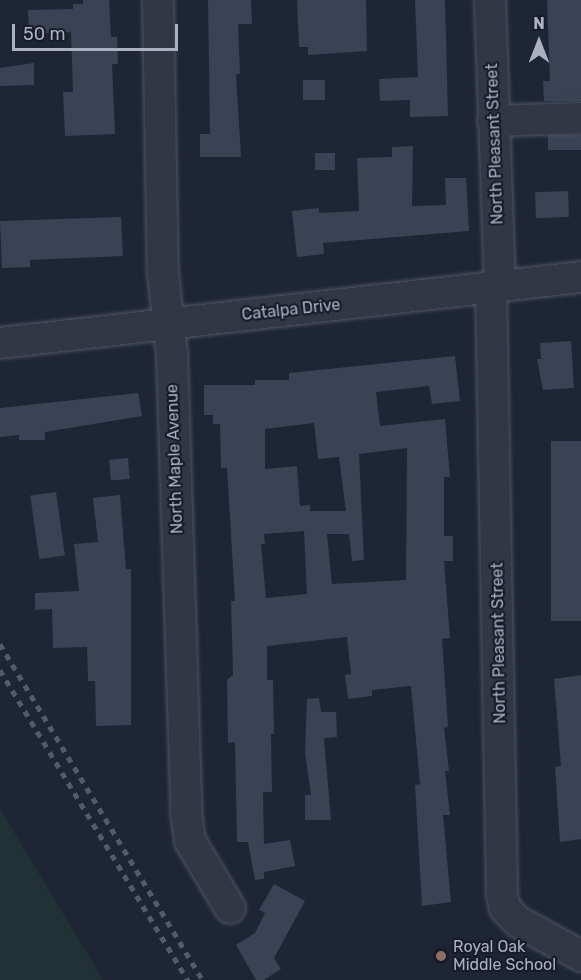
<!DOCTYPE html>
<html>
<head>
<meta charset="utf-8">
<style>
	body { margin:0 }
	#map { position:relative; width:581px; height:980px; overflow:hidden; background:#1e2535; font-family:Rubik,sans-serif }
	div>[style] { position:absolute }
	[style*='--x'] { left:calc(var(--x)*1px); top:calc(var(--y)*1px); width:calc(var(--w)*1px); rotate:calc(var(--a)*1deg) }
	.green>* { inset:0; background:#213237 }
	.building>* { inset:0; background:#3a4256; transform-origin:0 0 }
	.roads { filter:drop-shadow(0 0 2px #4f5464) drop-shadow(0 0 2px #4f5464) }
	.minor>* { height:30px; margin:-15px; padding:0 15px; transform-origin:15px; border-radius:15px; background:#323745 }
	.rail>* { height:4.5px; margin-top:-2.25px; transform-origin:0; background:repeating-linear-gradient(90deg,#535a6d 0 6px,transparent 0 12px) }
	.dots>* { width:16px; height:16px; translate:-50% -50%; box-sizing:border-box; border:3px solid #171c2a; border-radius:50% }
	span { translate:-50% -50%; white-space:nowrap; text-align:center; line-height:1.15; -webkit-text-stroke:4.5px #171c2a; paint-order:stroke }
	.street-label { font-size:16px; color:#abb1c3 }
	.poi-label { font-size:16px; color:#abb1c3 }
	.left { translate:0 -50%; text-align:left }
	.north { position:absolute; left:509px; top:12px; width:60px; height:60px; -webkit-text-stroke:4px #171c2a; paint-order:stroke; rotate:0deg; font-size:16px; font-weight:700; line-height:24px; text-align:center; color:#abb1c3 }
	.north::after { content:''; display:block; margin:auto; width:21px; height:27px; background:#abb1c3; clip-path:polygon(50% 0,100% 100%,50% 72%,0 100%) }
	.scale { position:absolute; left:12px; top:24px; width:166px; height:27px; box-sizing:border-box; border:3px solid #abb1c3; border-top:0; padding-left:8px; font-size:18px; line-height:21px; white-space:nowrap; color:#abb1c3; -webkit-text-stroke:4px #171c2a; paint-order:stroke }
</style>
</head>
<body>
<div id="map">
	<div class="green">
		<i style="clip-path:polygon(0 809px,103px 980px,0 980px)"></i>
	</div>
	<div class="building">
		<i style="clip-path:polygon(83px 0,109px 0,111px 37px,117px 37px,118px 64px,112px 64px,115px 134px,65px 136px,63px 92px,73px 92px,71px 32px,29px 34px,28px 10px,73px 9px,73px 4px,83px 4px)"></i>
		<i style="clip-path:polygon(208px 0,251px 0,252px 24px,238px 24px,240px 74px,236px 74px,241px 157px,200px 157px,200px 134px,210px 134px)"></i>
		<i style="clip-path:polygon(297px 0,366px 0,367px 51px,308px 55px,308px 47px,299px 47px)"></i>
		<i style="clip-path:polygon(415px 0,445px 0,448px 116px,410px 117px,410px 100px,380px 101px,379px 79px,418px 77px)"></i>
		<i style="clip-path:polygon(547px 0,581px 0,581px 101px,544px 101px,543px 81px,550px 81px)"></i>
		<i style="clip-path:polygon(34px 63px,34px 85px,0 86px,0 68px)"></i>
		<i style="left:325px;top:80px;width:20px;height:22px;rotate:90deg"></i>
		<i style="left:581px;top:135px;width:15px;height:33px;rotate:90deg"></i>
		<i style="clip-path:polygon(413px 146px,412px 206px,446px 205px,445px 178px,466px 178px,469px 231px,323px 243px,324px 254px,297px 257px,292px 211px,319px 208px,319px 213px,359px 211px,357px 158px,392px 157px,392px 147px)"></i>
		<i style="left:315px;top:153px;width:20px;height:17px"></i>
		<i style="left:568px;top:191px;width:26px;height:33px;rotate:88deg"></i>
		<i style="clip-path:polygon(121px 217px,123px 256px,30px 260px,30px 267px,2px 268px,0 221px)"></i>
		<i style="clip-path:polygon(571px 341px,574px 388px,543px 390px,537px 359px,541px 359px,540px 343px)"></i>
		<i style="clip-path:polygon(evenodd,455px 356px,460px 401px,432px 404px,429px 386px,376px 392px,380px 426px,445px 419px,450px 477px,444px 477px,444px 536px,453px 536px,453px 561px,444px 561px,450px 638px,442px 639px,448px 727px,444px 728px,449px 771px,445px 771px,450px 815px,443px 815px,451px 902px,422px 906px,415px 785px,420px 784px,411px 686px,372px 690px,372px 696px,348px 699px,345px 675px,351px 674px,347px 637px,267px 646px,267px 680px,273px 680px,274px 734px,271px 734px,272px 792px,263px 792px,264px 844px,290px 840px,295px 866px,264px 872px,264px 879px,255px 880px,248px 842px,237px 842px,235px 742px,228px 743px,227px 680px,233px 675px,231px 601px,235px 601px,227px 468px,221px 468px,220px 424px,213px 424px,213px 415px,204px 415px,204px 385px,255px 385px,255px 380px,289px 380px,289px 373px,455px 356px,314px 423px,318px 459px,339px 457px,346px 511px,310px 511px,310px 505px,300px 506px,297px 466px,265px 469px,265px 429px,314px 423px,455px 356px,407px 448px,406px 580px,332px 584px,327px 534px,349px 534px,352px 561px,364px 560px,359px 454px,407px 448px,455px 356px,304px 531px,307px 594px,266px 598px,261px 544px,265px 544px,264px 534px,304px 531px)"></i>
		<i style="clip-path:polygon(138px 393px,142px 416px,45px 432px,45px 440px,19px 440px,19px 435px,0 437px,0 408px)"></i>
		<i style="left:551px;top:441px;width:30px;height:180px"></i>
		<i style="left:128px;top:458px;width:21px;height:19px;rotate:85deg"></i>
		<i style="left:56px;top:492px;width:64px;height:26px;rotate:82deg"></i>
		<i style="clip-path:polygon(120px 495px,126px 569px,131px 569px,131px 725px,96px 726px,95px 681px,88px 681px,87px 647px,53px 648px,52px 609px,35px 610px,35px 593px,79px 591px,74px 544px,98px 542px,93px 498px)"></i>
		<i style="clip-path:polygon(581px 675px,581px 839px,560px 842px,555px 767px,561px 766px,554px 679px)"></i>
		<i style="clip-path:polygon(319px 698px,321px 712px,336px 712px,337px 737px,324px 738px,331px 820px,305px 820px,305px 795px,311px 795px,305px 753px,307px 699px)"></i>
		<i style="clip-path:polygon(274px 884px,305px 901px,274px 958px,281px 969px,264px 980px,256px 980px,236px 945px,255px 933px,265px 913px,259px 910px)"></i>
	</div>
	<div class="roads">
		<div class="minor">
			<i style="--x:158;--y:0;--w:273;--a:89"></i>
			<i style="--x:163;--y:273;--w:81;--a:83.7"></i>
			<i style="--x:172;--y:354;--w:458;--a:88.2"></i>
			<i style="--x:186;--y:812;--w:29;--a:82"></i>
			<i style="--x:190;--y:841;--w:78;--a:59.2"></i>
			<i style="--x:490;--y:0;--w:287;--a:88"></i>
			<i style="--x:493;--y:121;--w:88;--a:-2"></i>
			<i style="--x:491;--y:288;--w:607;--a:88.96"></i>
			<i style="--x:502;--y:895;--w:13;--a:77"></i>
			<i style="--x:505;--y:908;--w:18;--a:47"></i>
			<i style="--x:517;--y:921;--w:73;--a:28.7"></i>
			<i style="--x:0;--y:343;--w:585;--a:-6.48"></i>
		</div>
	</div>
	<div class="rail">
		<i style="--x:0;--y:644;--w:393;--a:58.9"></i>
		<i style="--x:0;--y:670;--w:363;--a:58.8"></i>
	</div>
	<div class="dots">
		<i style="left:441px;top:956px;background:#8d6e63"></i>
	</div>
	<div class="street-label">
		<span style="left:495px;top:144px;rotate:-92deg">North Pleasant Street</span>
		<span style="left:291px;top:310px;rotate:-6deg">Catalpa Drive</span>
		<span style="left:175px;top:459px;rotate:-92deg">North Maple Avenue</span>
		<span style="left:499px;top:643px;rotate:-91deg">North Pleasant Street</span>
	</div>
	<div class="poi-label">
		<span class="left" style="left:453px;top:956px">Royal Oak<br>Middle School</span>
	</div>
	<div class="north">N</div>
	<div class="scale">50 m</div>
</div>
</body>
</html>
